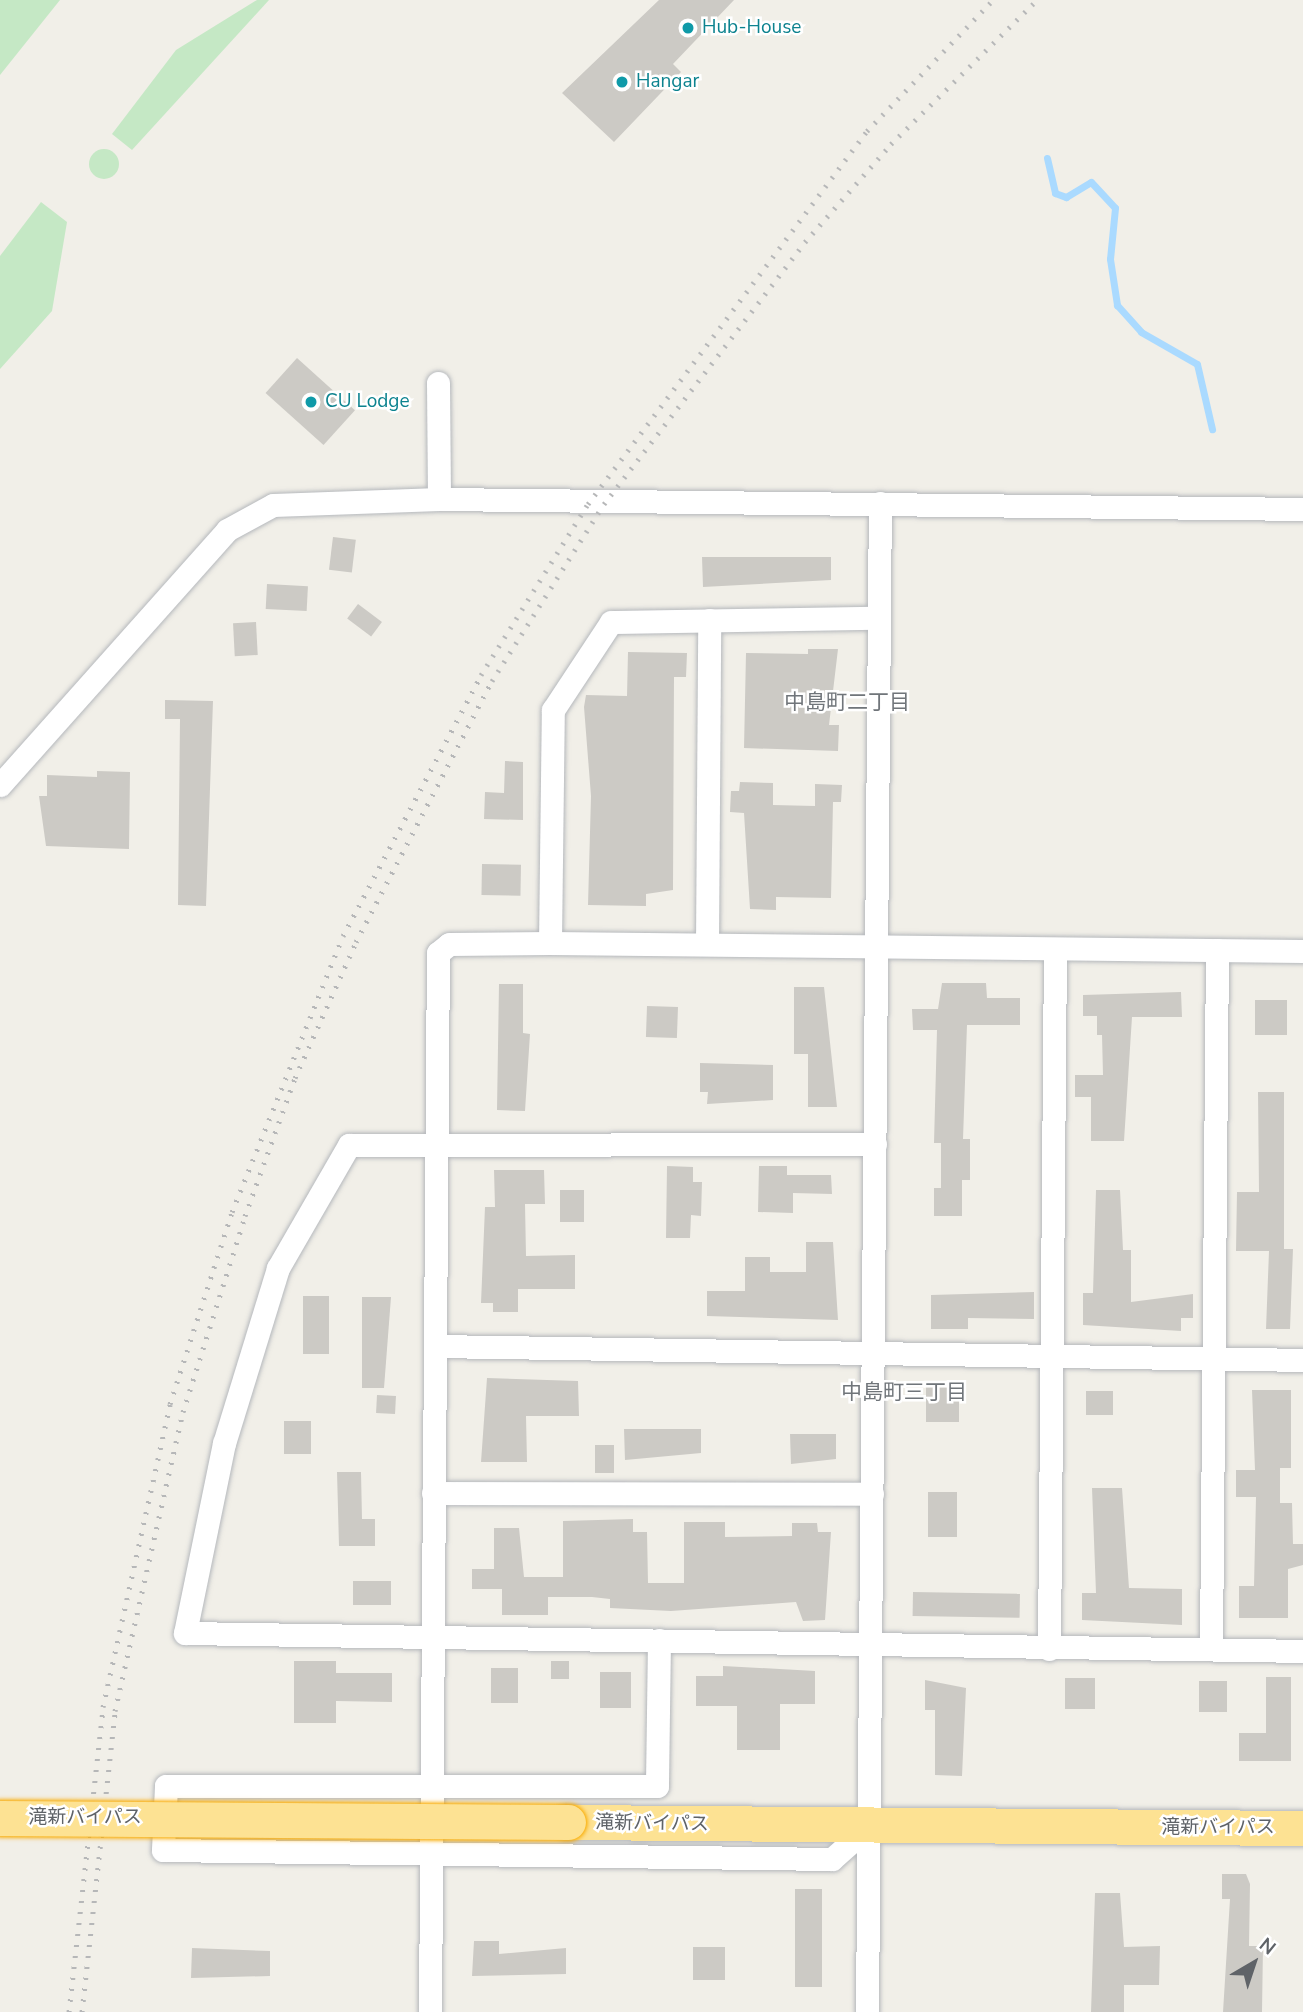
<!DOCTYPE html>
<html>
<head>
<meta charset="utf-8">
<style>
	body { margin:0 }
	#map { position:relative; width:1303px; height:2012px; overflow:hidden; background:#f1efe8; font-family:"Nunito Sans","Noto Sans JP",sans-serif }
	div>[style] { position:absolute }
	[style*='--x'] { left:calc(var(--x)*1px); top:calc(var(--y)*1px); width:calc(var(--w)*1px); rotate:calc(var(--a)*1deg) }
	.green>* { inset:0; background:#c5e8c5 }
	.round { border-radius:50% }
	.stream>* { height:7px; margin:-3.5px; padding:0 3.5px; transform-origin:3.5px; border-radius:3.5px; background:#aadaff }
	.building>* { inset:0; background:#cccac5; transform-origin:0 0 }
	.roads { filter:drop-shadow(0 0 2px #b5b8bc) drop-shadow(0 0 2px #b5b8bc) }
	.minor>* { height:23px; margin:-11.5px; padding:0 11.5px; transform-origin:11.5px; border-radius:11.5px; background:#fff }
	.highway>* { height:35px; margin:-17.5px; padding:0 17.5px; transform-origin:17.5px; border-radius:17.5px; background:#fde293 }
	.rail>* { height:5px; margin-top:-2.5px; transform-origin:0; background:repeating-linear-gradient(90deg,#b6b7b8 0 2px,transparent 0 11px) }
	.bridges { filter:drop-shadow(0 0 2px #f9ab00) drop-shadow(0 0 2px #f9ab00) }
	.highway-bridge>* { height:35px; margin:-17.5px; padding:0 17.5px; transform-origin:17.5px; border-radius:17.5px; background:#fde293 }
	.dots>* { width:19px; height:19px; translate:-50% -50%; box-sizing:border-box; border:4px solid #fff; border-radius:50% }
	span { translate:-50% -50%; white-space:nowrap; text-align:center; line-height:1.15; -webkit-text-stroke:5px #fff; paint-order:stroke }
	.culture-label { font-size:19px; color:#0d838f }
	.left { translate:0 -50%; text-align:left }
	.street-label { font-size:19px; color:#5f6368 }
	.neighbourhood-label { font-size:21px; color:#70757a }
	.north { position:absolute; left:1219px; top:1928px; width:70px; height:70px; -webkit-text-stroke:5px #fff; paint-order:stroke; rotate:39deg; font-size:19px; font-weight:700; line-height:28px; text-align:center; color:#5f6368 }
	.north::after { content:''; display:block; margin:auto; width:24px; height:32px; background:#5f6368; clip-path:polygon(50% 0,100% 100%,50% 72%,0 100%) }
</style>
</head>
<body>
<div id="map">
	<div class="green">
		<i style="clip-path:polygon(0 0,60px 0,0 75px)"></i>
		<i style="clip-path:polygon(257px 0,269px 0,132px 150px,112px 134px,176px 50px)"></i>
		<i class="round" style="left:89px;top:149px;width:30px;height:30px"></i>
		<i style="clip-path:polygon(41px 202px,67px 222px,52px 311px,0 369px,0 256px)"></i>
	</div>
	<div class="stream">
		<i style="--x:1047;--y:158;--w:36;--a:77"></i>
		<i style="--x:1055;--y:193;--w:12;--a:20"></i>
		<i style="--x:1066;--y:197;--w:29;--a:-31"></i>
		<i style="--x:1091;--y:182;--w:35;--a:47"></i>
		<i style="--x:1115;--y:208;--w:51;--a:95.6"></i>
		<i style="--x:1110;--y:259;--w:47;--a:81.3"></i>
		<i style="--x:1117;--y:305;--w:36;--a:48"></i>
		<i style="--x:1141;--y:332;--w:64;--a:29.7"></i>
		<i style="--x:1197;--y:364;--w:67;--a:77"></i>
	</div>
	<div class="building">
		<i style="clip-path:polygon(659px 0,734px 0,673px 64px,681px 72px,614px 142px,562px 93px)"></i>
		<i style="left:297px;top:358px;width:78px;height:47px;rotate:42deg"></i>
		<i style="left:333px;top:537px;width:23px;height:33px;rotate:7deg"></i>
		<i style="clip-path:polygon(702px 557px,831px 557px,831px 580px,703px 587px)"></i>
		<i style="left:267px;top:584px;width:41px;height:25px;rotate:3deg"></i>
		<i style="left:358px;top:604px;width:30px;height:18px;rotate:37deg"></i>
		<i style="left:256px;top:622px;width:33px;height:23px;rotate:87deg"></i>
		<i style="clip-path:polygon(808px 649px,838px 649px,829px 725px,839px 725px,838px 751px,744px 748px,746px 653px,808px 654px)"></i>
		<i style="clip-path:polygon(628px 652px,687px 653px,686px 677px,674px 677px,673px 890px,646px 894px,646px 906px,588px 905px,591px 796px,584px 707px,586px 695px,627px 696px)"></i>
		<i style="clip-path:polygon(165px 700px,213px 701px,206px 906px,178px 905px,180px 719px,165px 719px)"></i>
		<i style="clip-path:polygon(505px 761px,523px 762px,523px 820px,484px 819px,485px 792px,504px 793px)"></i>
		<i style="clip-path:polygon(97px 771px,130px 772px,129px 849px,46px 846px,39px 796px,47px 796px,47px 775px,97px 777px)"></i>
		<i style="clip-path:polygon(740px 782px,773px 783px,773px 805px,815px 806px,815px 784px,842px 785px,841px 802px,833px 802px,831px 898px,776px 897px,776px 910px,750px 909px,744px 813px,730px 812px,731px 791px,739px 791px)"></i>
		<i style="left:482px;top:864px;width:39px;height:31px;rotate:1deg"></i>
		<i style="clip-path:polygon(942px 983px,986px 983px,987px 998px,1020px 998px,1020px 1025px,967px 1025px,963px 1139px,970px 1139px,970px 1180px,962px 1180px,962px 1216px,934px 1216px,934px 1188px,941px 1188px,941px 1143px,934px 1143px,937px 1030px,913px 1030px,912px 1009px,938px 1009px)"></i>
		<i style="clip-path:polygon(499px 984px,523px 984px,523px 1033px,530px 1034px,525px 1111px,497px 1110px)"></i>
		<i style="clip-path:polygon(794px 987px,824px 987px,837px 1107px,808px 1107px,808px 1054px,794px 1054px)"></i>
		<i style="clip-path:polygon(1181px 992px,1182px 1017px,1132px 1017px,1124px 1141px,1091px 1141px,1091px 1097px,1075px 1097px,1075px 1075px,1103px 1075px,1102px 1035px,1097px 1035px,1097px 1016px,1083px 1016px,1083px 995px)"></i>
		<i style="left:1255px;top:1000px;width:32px;height:35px"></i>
		<i style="left:647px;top:1006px;width:31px;height:31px;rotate:2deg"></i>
		<i style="clip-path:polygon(700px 1063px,773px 1065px,773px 1100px,707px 1104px,708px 1092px,700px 1092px)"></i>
		<i style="clip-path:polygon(1258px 1092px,1284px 1092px,1284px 1249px,1293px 1249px,1290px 1329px,1266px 1329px,1269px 1251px,1236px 1251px,1237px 1192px,1259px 1192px)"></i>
		<i style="clip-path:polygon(667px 1166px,693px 1167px,693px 1182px,702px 1182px,701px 1216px,691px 1215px,690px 1238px,666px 1238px)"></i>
		<i style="clip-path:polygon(759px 1166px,787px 1166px,787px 1175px,831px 1175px,832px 1194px,793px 1193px,793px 1213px,758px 1212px)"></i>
		<i style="clip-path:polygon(494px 1170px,544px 1170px,545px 1204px,525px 1204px,526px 1256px,575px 1255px,575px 1289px,518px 1289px,518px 1312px,493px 1312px,493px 1303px,481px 1303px,485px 1207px,495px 1207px)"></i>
		<i style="left:560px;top:1190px;width:24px;height:32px"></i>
		<i style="clip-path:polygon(1096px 1190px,1120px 1190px,1123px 1250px,1131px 1250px,1131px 1302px,1193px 1294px,1193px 1318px,1181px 1318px,1181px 1331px,1083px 1325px,1083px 1293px,1093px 1293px)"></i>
		<i style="clip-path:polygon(806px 1242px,833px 1242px,838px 1320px,707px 1316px,707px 1291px,745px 1291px,745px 1257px,770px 1257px,770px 1272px,806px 1272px)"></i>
		<i style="clip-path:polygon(1034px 1292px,1034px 1319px,968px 1318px,968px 1329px,931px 1329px,931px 1295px)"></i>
		<i style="left:303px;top:1296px;width:26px;height:58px"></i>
		<i style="clip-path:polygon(362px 1297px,391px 1297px,384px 1388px,362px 1388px)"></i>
		<i style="clip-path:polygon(487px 1378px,578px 1381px,579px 1416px,526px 1416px,527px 1462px,481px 1462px)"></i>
		<i style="left:926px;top:1382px;width:33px;height:40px"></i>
		<i style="clip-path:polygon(1252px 1390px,1291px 1390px,1291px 1468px,1280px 1468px,1280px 1503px,1292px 1503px,1293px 1544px,1303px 1544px,1303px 1565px,1288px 1569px,1288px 1618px,1239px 1618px,1239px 1586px,1254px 1586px,1256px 1497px,1236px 1497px,1236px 1470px,1255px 1470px)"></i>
		<i style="left:1086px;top:1391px;width:27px;height:24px"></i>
		<i style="left:377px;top:1395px;width:19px;height:18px;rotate:3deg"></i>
		<i style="left:284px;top:1421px;width:27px;height:33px"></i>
		<i style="clip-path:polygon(624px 1429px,701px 1429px,701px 1453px,625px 1460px)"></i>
		<i style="clip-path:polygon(790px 1434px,836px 1434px,836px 1459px,791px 1464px)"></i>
		<i style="left:595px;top:1445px;width:19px;height:28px"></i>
		<i style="clip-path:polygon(337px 1472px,361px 1472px,362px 1519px,375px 1519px,375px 1546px,339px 1546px)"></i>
		<i style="clip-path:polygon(1092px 1488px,1122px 1488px,1129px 1588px,1182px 1589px,1182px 1625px,1082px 1620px,1082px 1593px,1096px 1593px)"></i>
		<i style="left:928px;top:1492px;width:29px;height:45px"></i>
		<i style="clip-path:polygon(633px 1519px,633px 1532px,647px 1532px,648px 1583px,684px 1583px,684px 1522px,725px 1522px,725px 1537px,792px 1536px,792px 1523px,817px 1523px,818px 1532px,831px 1532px,825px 1620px,803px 1621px,796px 1602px,671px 1611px,610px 1608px,610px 1599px,592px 1597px,548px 1597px,548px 1615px,502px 1615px,502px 1589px,472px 1589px,472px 1569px,494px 1569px,494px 1528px,519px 1528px,524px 1577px,563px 1577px,563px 1521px)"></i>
		<i style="left:353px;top:1581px;width:38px;height:24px"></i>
		<i style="left:913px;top:1592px;width:107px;height:24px;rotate:1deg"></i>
		<i style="clip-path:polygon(294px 1661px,336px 1661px,336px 1673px,392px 1673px,392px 1702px,336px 1701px,336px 1723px,294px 1723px)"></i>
		<i style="left:551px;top:1661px;width:18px;height:18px"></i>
		<i style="clip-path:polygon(723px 1666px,815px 1671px,815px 1704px,780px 1704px,780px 1750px,737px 1750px,737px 1706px,696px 1706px,696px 1676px,723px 1676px)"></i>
		<i style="left:491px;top:1668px;width:27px;height:35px"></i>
		<i style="left:600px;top:1672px;width:31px;height:36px"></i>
		<i style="clip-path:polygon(1266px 1677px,1291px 1677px,1291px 1761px,1239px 1761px,1239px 1733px,1266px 1733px)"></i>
		<i style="left:1065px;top:1678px;width:30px;height:31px"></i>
		<i style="clip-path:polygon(925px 1680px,966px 1688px,962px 1776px,935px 1775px,935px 1710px,925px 1710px)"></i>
		<i style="left:1199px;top:1681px;width:28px;height:31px"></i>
		<i style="clip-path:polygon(1222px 1874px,1246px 1874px,1250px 1884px,1249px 1946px,1263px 1946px,1262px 2012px,1223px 2012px,1230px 1899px,1222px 1899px)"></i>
		<i style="left:795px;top:1889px;width:27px;height:98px"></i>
		<i style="clip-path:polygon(1095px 1893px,1120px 1893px,1124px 1947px,1160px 1946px,1159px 1985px,1124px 1985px,1124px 2012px,1091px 2012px)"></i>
		<i style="clip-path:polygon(474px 1941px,499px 1941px,499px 1954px,566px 1948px,566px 1974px,472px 1976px)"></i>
		<i style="left:693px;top:1947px;width:32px;height:33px"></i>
		<i style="clip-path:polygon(192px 1948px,270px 1951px,270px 1976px,191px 1978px)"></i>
	</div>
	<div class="roads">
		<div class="minor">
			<i style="--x:438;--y:383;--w:116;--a:89.5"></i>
			<i style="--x:0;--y:785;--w:341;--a:-48.3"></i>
			<i style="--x:227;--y:530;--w:52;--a:-28.5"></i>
			<i style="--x:273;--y:505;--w:166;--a:-2.1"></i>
			<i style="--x:439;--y:499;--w:864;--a:0.66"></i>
			<i style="--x:550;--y:943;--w:233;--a:-89.3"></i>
			<i style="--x:553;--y:710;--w:105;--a:-56.6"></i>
			<i style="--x:611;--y:622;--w:268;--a:-0.9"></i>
			<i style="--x:707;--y:944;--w:324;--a:-89.6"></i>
			<i style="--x:875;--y:1144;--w:526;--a:179.89"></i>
			<i style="--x:349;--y:1145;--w:142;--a:120"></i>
			<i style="--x:278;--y:1268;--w:183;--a:107.1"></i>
			<i style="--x:224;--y:1443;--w:194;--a:101.6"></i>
			<i style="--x:185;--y:1633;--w:1118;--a:0.92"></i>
			<i style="--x:435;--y:1346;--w:868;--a:0.92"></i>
			<i style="--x:433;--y:1493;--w:439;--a:0.1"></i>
			<i style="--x:659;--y:1640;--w:146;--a:90.8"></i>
			<i style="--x:657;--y:1786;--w:491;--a:180"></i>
			<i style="--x:166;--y:1786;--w:64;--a:92.7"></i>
			<i style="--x:163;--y:1850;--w:669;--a:0.77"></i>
			<i style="--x:832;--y:1859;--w:47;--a:-41.5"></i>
			<i style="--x:1049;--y:1649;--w:700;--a:-89.51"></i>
			<i style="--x:1211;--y:1649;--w:699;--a:-89.51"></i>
			<i style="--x:430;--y:2012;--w:1059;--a:-89.57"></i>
			<i style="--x:438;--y:953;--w:14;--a:-39"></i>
			<i style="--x:449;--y:944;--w:101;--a:-0.6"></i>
			<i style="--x:550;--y:943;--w:753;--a:0.61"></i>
			<i style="--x:867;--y:2012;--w:1509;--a:-89.51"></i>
		</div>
		<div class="highway">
			<i style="--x:568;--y:1822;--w:735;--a:0.47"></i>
		</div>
	</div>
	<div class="rail">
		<i style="--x:69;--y:2012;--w:307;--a:-83.6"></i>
		<i style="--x:103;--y:1707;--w:310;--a:-77.5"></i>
		<i style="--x:170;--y:1404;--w:202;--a:-72.1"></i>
		<i style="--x:232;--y:1212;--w:297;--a:-68.1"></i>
		<i style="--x:343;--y:936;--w:295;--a:-62.1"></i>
		<i style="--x:481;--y:675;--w:202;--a:-58"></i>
		<i style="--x:588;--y:504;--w:466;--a:-53.2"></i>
		<i style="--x:867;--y:131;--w:182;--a:-46.1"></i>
		<i style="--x:82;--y:2012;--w:303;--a:-83.7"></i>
		<i style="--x:115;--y:1711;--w:307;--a:-77.2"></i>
		<i style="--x:183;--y:1412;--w:206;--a:-72.4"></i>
		<i style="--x:245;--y:1216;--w:147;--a:-70.1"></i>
		<i style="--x:295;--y:1078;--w:149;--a:-65.8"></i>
		<i style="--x:356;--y:942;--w:294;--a:-62.5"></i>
		<i style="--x:492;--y:681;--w:209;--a:-57.7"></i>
		<i style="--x:604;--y:504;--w:330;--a:-52.5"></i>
		<i style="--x:805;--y:242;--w:130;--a:-48.7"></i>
		<i style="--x:891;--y:144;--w:205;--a:-44.6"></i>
	</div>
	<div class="bridges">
		<div class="highway-bridge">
			<i style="--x:0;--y:1818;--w:568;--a:0.4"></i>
		</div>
	</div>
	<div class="dots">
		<i style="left:688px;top:28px;background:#0f9aa8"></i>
		<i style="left:622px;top:82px;background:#0f9aa8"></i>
		<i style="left:311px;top:402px;background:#0f9aa8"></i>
	</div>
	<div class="culture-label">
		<span class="left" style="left:702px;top:28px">Hub-House</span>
		<span class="left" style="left:636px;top:82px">Hangar</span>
		<span class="left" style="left:325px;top:402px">CU Lodge</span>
	</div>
	<div class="street-label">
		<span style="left:85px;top:1818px">滝新バイパス</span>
		<span style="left:652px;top:1824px;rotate:1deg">滝新バイパス</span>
		<span style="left:1218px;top:1828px">滝新バイパス</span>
	</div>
	<div class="neighbourhood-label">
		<span style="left:847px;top:702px">中島町二丁目</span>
		<span style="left:904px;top:1392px">中島町三丁目</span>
	</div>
	<div class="north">N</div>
</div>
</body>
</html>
